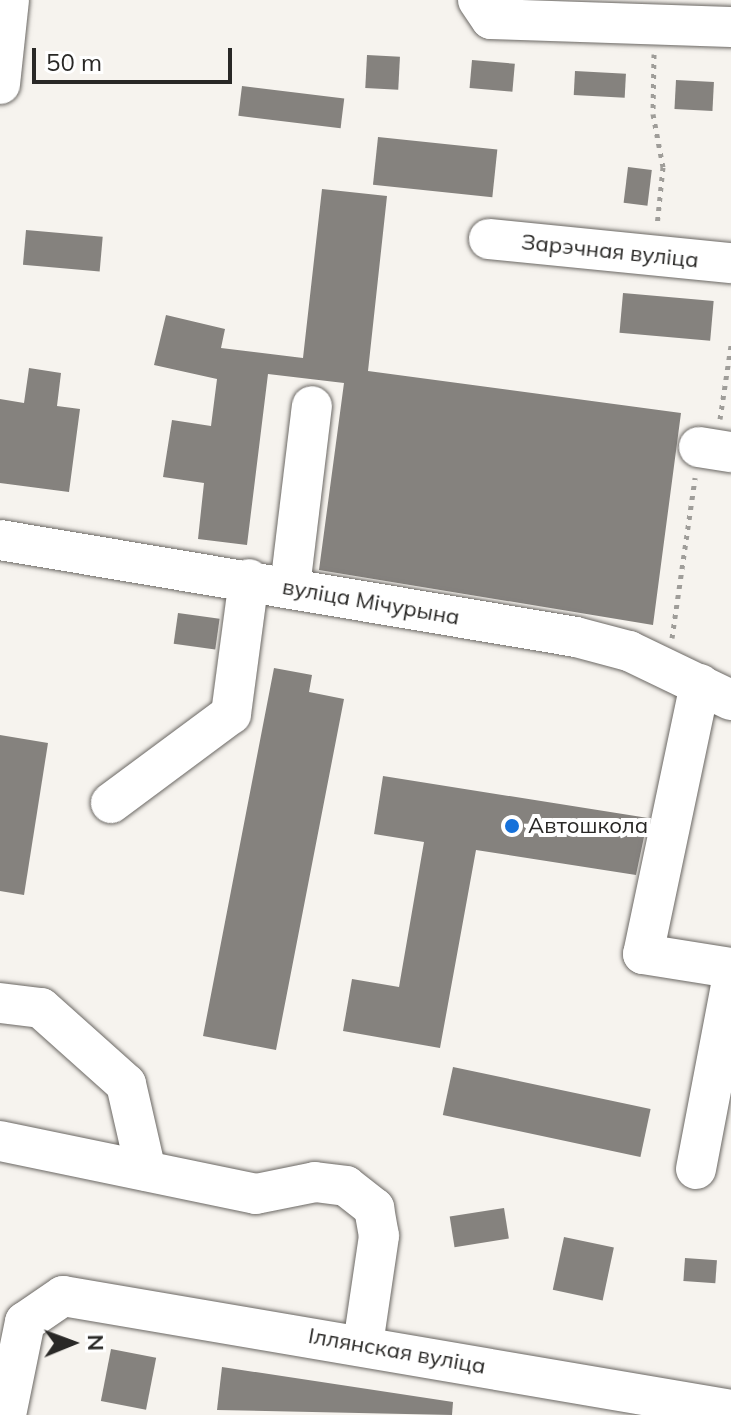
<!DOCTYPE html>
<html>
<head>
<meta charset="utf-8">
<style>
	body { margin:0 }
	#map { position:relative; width:731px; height:1415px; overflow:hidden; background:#f6f3ee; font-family:Mulish,sans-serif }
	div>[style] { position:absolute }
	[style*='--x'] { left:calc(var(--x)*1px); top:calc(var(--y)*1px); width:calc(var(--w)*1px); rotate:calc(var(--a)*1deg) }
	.building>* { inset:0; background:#85827e; transform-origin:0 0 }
	.path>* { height:5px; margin-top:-2.5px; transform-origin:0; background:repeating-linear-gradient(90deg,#9f9d99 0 4px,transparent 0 10px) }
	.roads { filter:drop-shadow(0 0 2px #6b6864) drop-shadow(0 0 2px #6b6864) }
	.minor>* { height:40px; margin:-20px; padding:0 20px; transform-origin:20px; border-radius:20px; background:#fff }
	.dots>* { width:22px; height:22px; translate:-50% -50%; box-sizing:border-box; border:4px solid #fff; border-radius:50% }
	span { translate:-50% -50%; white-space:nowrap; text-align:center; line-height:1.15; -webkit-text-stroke:8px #fff; paint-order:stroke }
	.street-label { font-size:22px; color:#292826 }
	.poi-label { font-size:22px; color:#292826 }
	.left { translate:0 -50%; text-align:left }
	.north { position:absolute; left:32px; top:1303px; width:80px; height:80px; -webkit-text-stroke:6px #fff; paint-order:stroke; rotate:89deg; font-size:22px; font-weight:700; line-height:32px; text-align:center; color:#292826 }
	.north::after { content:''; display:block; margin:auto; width:28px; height:36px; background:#292826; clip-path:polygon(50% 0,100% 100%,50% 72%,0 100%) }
	.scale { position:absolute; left:32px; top:48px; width:200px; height:36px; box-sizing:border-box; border:4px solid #292826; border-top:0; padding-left:10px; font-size:24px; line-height:28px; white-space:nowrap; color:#292826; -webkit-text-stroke:6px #fff; paint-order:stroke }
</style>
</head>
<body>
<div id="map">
	<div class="building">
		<i style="left:367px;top:55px;width:33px;height:33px;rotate:3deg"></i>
		<i style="left:472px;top:60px;width:43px;height:28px;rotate:5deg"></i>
		<i style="left:575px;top:71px;width:51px;height:24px;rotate:3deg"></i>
		<i style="left:676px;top:80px;width:38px;height:29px;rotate:3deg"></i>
		<i style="left:242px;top:86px;width:103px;height:30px;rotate:7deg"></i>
		<i style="left:378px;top:137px;width:120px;height:48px;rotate:6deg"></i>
		<i style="left:628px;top:167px;width:24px;height:36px;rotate:7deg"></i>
		<i style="clip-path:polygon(322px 189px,387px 196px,368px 371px,681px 413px,653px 625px,319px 570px,344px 383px,268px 374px,247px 545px,198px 539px,204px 483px,163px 477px,172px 420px,211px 426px,217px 379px,154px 365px,166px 315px,225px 329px,221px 348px,303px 358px)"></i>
		<i style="left:26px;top:230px;width:77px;height:35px;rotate:5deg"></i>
		<i style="left:623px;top:293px;width:91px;height:40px;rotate:5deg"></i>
		<i style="clip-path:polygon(29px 368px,61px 373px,57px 406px,80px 409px,69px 492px,0 483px,0 399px,24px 403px)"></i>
		<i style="left:178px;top:613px;width:42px;height:31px;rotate:8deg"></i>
		<i style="clip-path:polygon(274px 668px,312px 675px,309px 692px,344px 699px,276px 1050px,203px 1036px)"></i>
		<i style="clip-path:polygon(0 735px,48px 743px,24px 895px,0 891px)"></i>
		<i style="clip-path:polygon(383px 776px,648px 818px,636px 875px,476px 850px,440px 1048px,343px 1031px,352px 979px,399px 987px,424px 842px,374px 834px)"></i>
		<i style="left:453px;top:1067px;width:202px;height:49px;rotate:12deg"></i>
		<i style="left:504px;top:1208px;width:31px;height:55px;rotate:81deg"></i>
		<i style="left:564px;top:1237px;width:51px;height:54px;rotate:12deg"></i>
		<i style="left:685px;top:1258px;width:32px;height:23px;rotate:4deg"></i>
		<i style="left:111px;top:1349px;width:46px;height:53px;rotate:11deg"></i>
		<i style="clip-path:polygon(222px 1367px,453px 1402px,452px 1415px,217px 1410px)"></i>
	</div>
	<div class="path">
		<i style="--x:654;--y:54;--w:60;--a:91"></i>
		<i style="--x:653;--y:114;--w:54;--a:79.3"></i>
		<i style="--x:663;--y:167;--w:59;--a:95.8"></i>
		<i style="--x:720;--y:419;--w:75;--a:-81.5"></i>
		<i style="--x:672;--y:638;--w:162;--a:-81.8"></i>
	</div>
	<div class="roads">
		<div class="minor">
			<i style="--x:478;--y:0;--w:23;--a:56"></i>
			<i style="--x:491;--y:19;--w:240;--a:1.9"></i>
			<i style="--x:0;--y:84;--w:84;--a:-83.9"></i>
			<i style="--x:489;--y:239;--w:243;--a:5.7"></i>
			<i style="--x:699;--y:447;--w:32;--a:9"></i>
			<i style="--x:0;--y:540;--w:584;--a:9.56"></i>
			<i style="--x:576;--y:637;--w:55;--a:14.8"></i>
			<i style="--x:629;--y:651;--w:113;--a:25.7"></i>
			<i style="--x:290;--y:587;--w:182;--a:-83.1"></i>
			<i style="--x:700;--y:684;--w:276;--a:101.9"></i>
			<i style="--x:643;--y:954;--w:89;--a:9"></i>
			<i style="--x:111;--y:803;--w:149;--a:-36.6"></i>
			<i style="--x:231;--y:714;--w:136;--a:-82.4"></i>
			<i style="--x:0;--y:1003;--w:41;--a:7"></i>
			<i style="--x:41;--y:1008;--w:114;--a:41.8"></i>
			<i style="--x:126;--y:1084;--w:89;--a:77.1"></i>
			<i style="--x:0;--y:1141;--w:261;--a:11.7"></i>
			<i style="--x:256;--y:1194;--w:60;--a:-11.5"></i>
			<i style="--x:315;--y:1182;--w:31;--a:7"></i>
			<i style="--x:346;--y:1186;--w:36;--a:38"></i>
			<i style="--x:374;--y:1208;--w:28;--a:80"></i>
			<i style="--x:379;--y:1236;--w:109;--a:98.4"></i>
			<i style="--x:696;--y:1169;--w:187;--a:-79.2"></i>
			<i style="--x:6;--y:1415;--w:95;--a:-78.5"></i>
			<i style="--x:25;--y:1322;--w:46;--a:-34.4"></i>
			<i style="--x:63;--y:1296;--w:678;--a:9.68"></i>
		</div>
	</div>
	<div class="dots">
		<i style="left:512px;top:826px;background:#1671da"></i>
	</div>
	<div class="street-label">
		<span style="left:610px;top:251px;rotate:6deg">Зарэчная вуліца</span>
		<span style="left:371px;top:602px;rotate:10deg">вуліца Мічурына</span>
		<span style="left:397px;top:1351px;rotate:10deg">Іллянская вуліца</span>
	</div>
	<div class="poi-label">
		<span class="left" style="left:528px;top:826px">Автошкола</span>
	</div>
	<div class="north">N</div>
	<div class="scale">50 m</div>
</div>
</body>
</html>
